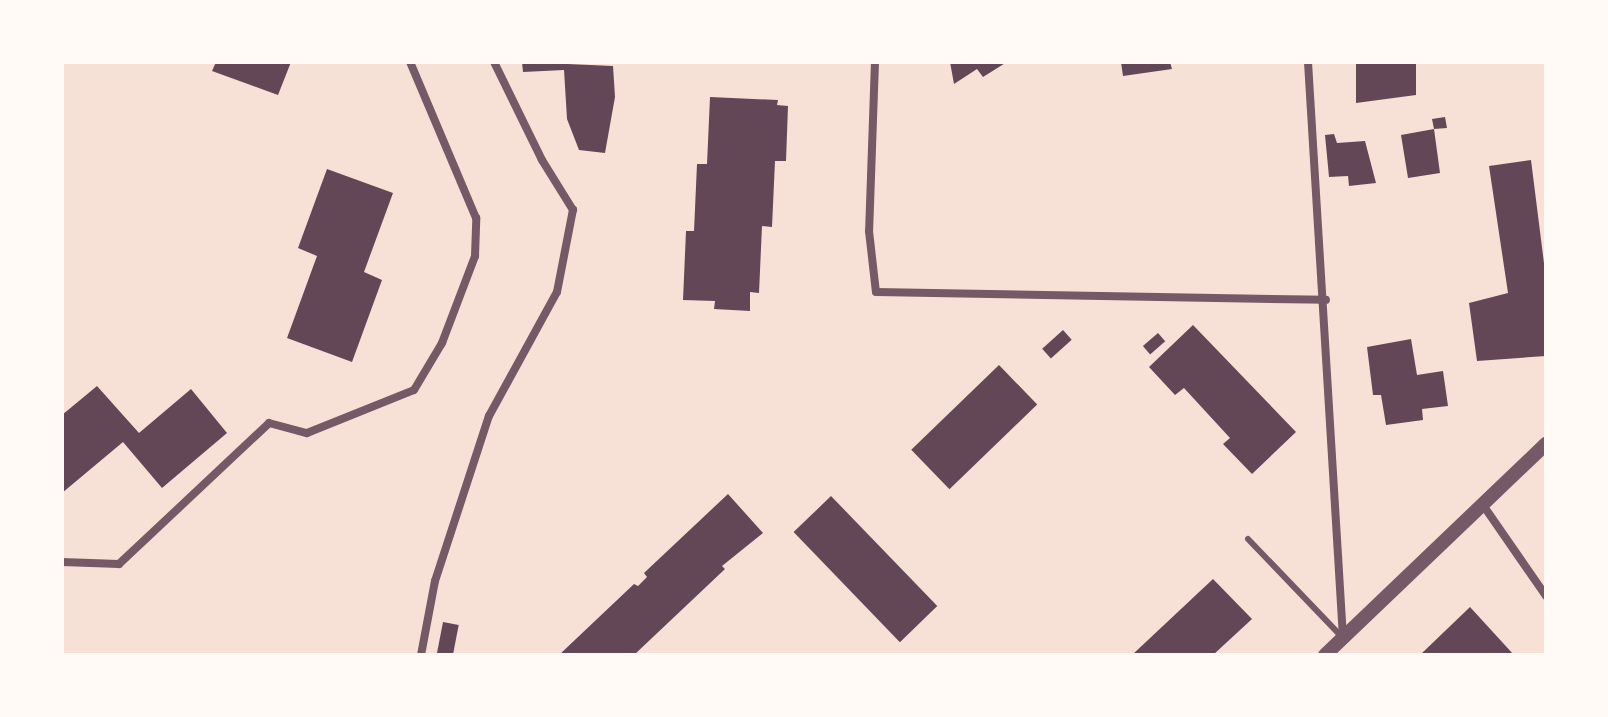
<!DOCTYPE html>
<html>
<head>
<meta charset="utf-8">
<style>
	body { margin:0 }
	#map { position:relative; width:1608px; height:717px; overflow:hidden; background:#f7e1d7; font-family:Poppins,sans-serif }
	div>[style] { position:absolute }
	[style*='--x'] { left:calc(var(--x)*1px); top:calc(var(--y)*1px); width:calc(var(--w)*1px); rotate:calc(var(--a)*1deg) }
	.building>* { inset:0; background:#644757; transform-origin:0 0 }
	.service>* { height:6px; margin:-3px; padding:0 3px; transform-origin:3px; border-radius:3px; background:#755966 }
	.minor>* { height:8px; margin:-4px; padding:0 4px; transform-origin:4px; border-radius:4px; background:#755966 }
	.tertiary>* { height:14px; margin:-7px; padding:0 7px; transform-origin:7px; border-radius:7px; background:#755966 }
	span { translate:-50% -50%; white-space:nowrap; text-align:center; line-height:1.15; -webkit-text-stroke:6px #fffaf5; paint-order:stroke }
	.frame { position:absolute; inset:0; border:64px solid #fffaf5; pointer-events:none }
</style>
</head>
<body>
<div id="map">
	<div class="building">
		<i style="clip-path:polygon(216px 62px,291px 62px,278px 95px,212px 71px)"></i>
		<i style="clip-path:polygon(522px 62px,613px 66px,615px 97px,605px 153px,579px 150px,567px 119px,564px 70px,523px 72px)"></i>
		<i style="clip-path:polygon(950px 62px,1007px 62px,983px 77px,977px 69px,954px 84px)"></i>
		<i style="clip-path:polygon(1121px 62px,1170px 62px,1172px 69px,1123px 76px)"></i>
		<i style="clip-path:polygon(1356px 62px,1416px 62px,1416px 95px,1356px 103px)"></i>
		<i style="clip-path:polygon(710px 97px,778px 100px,777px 105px,788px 106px,786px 161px,775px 161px,772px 227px,762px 226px,759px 293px,750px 292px,750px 311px,714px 309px,715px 301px,683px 300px,686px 231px,694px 231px,697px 164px,707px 164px)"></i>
		<i style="clip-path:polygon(1445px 117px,1447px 128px,1434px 129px,1440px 173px,1408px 178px,1401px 135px,1434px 129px,1432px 119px)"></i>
		<i style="clip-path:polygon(1334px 134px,1337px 143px,1365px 141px,1376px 183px,1349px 186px,1348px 176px,1329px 177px,1325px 135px)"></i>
		<i style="clip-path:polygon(1531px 160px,1546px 279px,1546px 356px,1477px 361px,1469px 303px,1508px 293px,1489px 166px)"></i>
		<i style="clip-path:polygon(327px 169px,393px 193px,364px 272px,382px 280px,352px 362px,287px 338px,317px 256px,298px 248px)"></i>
		<i style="clip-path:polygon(1193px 325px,1296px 432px,1252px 474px,1223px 444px,1230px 438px,1184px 388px,1175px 395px,1149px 367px)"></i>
		<i style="left:1063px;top:330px;width:13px;height:28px;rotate:48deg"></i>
		<i style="left:1158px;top:333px;width:11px;height:20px;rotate:49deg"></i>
		<i style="clip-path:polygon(1411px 339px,1417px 375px,1443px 371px,1448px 406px,1422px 409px,1423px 420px,1386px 425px,1381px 395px,1373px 395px,1367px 347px)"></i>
		<i style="left:999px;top:365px;width:55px;height:122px;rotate:46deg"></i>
		<i style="clip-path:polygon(97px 386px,139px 433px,191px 389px,227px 433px,162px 488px,123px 442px,62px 493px,62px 415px)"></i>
		<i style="clip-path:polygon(728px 494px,763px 533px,722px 566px,725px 569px,634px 655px,559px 655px,634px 584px,638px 586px,647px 577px,644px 573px)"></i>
		<i style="left:831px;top:496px;width:153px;height:52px;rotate:46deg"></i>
		<i style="clip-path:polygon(1213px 579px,1252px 619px,1213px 655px,1132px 655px)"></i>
		<i style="clip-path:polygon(1470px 607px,1514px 655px,1420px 655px)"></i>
		<i style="left:443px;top:622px;width:16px;height:33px;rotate:11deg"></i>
	</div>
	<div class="service">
		<i style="--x:1248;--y:539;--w:137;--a:46.2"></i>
	</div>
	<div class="minor">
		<i style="--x:875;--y:62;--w:169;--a:92"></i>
		<i style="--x:869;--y:231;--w:61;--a:83.5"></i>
		<i style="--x:876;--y:292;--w:450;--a:1"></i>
		<i style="--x:1308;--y:62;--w:576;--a:86.52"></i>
		<i style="--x:1483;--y:505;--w:111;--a:55.3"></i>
		<i style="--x:62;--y:562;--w:57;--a:2"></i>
		<i style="--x:119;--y:564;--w:206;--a:-43.2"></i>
		<i style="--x:269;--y:423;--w:39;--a:15"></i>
		<i style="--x:307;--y:433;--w:115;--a:-21.9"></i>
		<i style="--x:414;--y:390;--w:55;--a:-59.2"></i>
		<i style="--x:442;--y:343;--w:93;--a:-69.2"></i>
		<i style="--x:475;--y:256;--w:38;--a:-88"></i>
		<i style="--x:476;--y:218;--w:169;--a:-112.9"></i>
		<i style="--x:421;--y:655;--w:75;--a:-79.3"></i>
		<i style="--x:435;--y:581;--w:174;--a:-71.9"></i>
		<i style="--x:489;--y:416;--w:141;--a:-61.3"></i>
		<i style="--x:557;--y:292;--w:84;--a:-79"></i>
		<i style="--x:573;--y:210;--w:59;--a:-121.8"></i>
		<i style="--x:542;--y:160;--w:109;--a:-116.1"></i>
	</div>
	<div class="tertiary">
		<i style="--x:1325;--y:655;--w:306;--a:-43.7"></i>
	</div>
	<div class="frame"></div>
</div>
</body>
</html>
